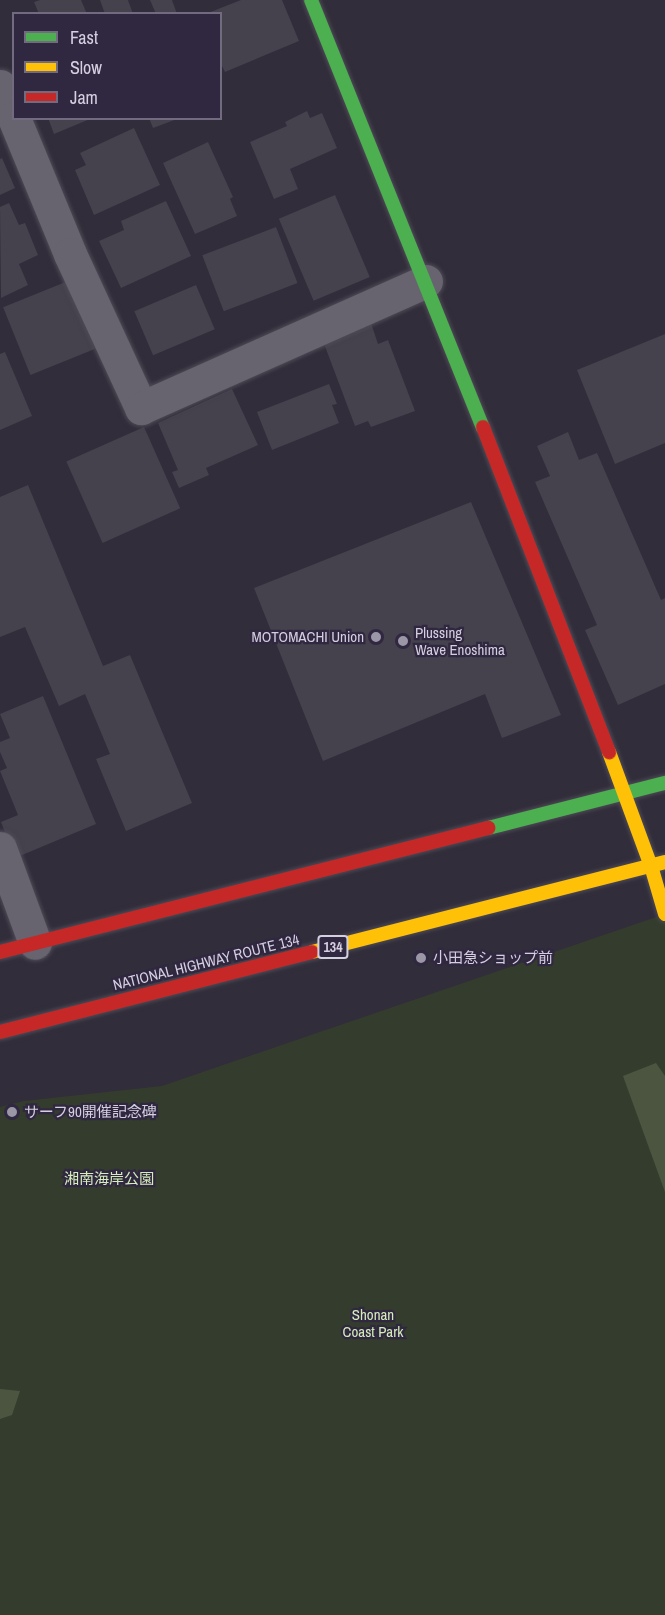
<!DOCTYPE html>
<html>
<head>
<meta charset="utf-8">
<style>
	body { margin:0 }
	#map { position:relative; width:665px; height:1615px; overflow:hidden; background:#312d3a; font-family:"Archivo Narrow","Noto Sans JP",sans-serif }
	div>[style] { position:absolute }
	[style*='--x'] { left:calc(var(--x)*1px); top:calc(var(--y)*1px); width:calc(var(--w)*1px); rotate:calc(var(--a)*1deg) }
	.green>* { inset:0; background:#343d2d }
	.forest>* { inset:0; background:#4b5540 }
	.building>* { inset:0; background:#45414d; transform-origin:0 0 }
	.roads { filter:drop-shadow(0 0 2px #4e4a56) drop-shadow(0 0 2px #4e4a56) }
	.street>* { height:33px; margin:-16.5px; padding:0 16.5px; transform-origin:16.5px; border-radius:16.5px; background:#67636f }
	.fast>* { height:14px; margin:-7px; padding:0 7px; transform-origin:7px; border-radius:7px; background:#4caf50 }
	.slow>* { height:14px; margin:-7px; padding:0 7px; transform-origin:7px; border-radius:7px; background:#ffc107 }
	.jam>* { height:14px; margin:-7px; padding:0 7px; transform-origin:7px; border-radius:7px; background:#c62828 }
	.dots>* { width:16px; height:16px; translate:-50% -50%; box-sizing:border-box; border:3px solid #302740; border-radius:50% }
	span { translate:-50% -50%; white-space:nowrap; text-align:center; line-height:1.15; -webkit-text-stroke:4.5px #302740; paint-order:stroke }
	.shield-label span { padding:2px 4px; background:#302740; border:2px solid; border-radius:4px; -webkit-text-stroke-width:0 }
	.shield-label { font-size:14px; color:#d5d0e0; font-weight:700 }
	.poi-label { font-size:15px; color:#d5d0e0 }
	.left { translate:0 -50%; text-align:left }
	.right { translate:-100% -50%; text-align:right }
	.street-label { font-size:15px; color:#d5d0e0 }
	.park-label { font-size:15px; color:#d4edb9 }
	.legend { position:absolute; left:12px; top:12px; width:210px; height:108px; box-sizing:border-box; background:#302740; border:2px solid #726b80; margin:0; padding:8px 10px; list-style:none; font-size:18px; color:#d5d0e0 }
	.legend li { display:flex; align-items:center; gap:12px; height:30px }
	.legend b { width:30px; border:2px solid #726b80 }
</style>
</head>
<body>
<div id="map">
	<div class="green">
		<i style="clip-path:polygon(665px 914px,665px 1615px,0 1615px,0 1107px,24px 1101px,162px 1086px)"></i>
	</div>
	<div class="forest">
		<i style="clip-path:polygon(656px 1063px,665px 1076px,665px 1192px,623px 1076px)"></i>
		<i style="clip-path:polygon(0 1389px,20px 1391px,12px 1415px,0 1419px)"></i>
	</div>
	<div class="building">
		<i style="clip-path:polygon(40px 0,81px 0,87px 14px,39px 14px,34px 2px)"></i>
		<i style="clip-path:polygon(100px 0,128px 0,133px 14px,105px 14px)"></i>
		<i style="clip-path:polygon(150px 0,172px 0,177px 14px,156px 14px)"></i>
		<i style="clip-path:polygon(241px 0,282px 0,299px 41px,225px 72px,220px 62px,220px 14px,208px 13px)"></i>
		<i style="clip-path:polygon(307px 111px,310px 118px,322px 113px,337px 148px,290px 169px,298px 189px,274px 199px,250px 142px,287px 126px,285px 122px)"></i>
		<i style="clip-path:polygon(48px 118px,90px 118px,90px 119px,54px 134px)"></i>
		<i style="clip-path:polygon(149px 118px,177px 118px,177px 119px,153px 128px)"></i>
		<i style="clip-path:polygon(134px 128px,160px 185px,94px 215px,75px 170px,86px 165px,80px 153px)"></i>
		<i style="clip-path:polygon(208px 142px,233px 197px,230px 199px,237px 216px,195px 234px,163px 163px)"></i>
		<i style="clip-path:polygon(2px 158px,15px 188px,0 195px,0 159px)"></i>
		<i style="left:335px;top:195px;width:89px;height:61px;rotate:67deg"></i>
		<i style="clip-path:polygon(166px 201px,191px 256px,121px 288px,99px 241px,124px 230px,121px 221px)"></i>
		<i style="clip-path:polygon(9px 203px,19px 225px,25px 223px,38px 255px,19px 264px,28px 285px,1px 298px,0 207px)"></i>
		<i style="left:276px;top:227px;width:60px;height:79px;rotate:69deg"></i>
		<i style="left:68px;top:281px;width:73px;height:70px;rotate:68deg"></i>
		<i style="left:196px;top:285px;width:48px;height:67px;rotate:67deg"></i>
		<i style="clip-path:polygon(371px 323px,378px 344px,388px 340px,415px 411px,371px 427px,368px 421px,355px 426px,323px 341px)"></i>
		<i style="clip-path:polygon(665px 334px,665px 443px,615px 464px,577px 370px)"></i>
		<i style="clip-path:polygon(5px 352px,32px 416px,0 430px,0 354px)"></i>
		<i style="clip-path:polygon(329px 384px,337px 404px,332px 405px,339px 423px,272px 450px,257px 412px)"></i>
		<i style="clip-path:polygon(232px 389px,258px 445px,206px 468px,209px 475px,179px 488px,172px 472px,178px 470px,158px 423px)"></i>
		<i style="left:144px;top:427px;width:89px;height:85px;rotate:66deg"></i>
		<i style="clip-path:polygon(568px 432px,579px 460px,597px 453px,661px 600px,665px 598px,665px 684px,618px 705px,585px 630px,597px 625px,535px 482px,550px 476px,537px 446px)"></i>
		<i style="clip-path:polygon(28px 485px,103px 666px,130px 655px,192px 803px,126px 831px,96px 759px,110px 754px,85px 694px,59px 706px,25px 627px,0 637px,0 497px)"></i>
		<i style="clip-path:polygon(471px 502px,561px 715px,502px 738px,485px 694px,323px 761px,254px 588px)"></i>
		<i style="clip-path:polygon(43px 696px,96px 824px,15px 858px,1px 822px,18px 815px,0 771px,7px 768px,0 752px,0 742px,10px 738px,0 714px)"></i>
	</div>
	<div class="roads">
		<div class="street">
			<i style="--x:0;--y:86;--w:35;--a:66"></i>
			<i style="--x:14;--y:118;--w:147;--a:67.6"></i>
			<i style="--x:70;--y:254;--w:170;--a:65.2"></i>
			<i style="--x:141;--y:408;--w:312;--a:-24"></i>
			<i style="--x:0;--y:848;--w:101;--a:69.8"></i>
		</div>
		<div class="fast">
			<i style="--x:311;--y:0;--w:460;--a:68.1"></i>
			<i style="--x:488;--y:828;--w:183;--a:-14.3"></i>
		</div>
		<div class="slow">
			<i style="--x:609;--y:752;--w:121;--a:69.8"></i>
			<i style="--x:651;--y:866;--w:50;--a:73.7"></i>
			<i style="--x:312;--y:952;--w:364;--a:-14.3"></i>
		</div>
		<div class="jam">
			<i style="--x:483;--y:427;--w:349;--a:68.8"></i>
			<i style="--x:0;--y:952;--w:504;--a:-14.26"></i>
			<i style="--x:0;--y:1032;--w:322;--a:-14.4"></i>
		</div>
	</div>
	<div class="dots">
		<i style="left:376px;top:637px;background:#9c97a6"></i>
		<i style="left:403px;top:641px;background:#9c97a6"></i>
		<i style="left:421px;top:958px;background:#9c97a6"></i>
		<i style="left:12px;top:1112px;background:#9c97a6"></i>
	</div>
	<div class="shield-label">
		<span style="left:333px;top:947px">134</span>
	</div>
	<div class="poi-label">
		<span class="left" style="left:415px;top:641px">Plussing<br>Wave Enoshima</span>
		<span class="right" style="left:364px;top:637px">MOTOMACHI Union</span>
		<span class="left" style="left:433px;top:958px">小田急ショップ前</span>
		<span class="left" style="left:24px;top:1112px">サーフ90開催記念碑</span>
	</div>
	<div class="street-label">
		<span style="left:206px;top:962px;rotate:-14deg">NATIONAL HIGHWAY ROUTE 134</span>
	</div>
	<div class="park-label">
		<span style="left:109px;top:1179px">湘南海岸公園</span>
		<span style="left:373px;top:1323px">Shonan<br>Coast Park</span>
	</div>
	<ul class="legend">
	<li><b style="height:8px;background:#4caf50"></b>Fast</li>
	<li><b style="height:8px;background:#ffc107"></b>Slow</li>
	<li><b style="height:8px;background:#c62828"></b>Jam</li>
	</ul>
</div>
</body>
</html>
